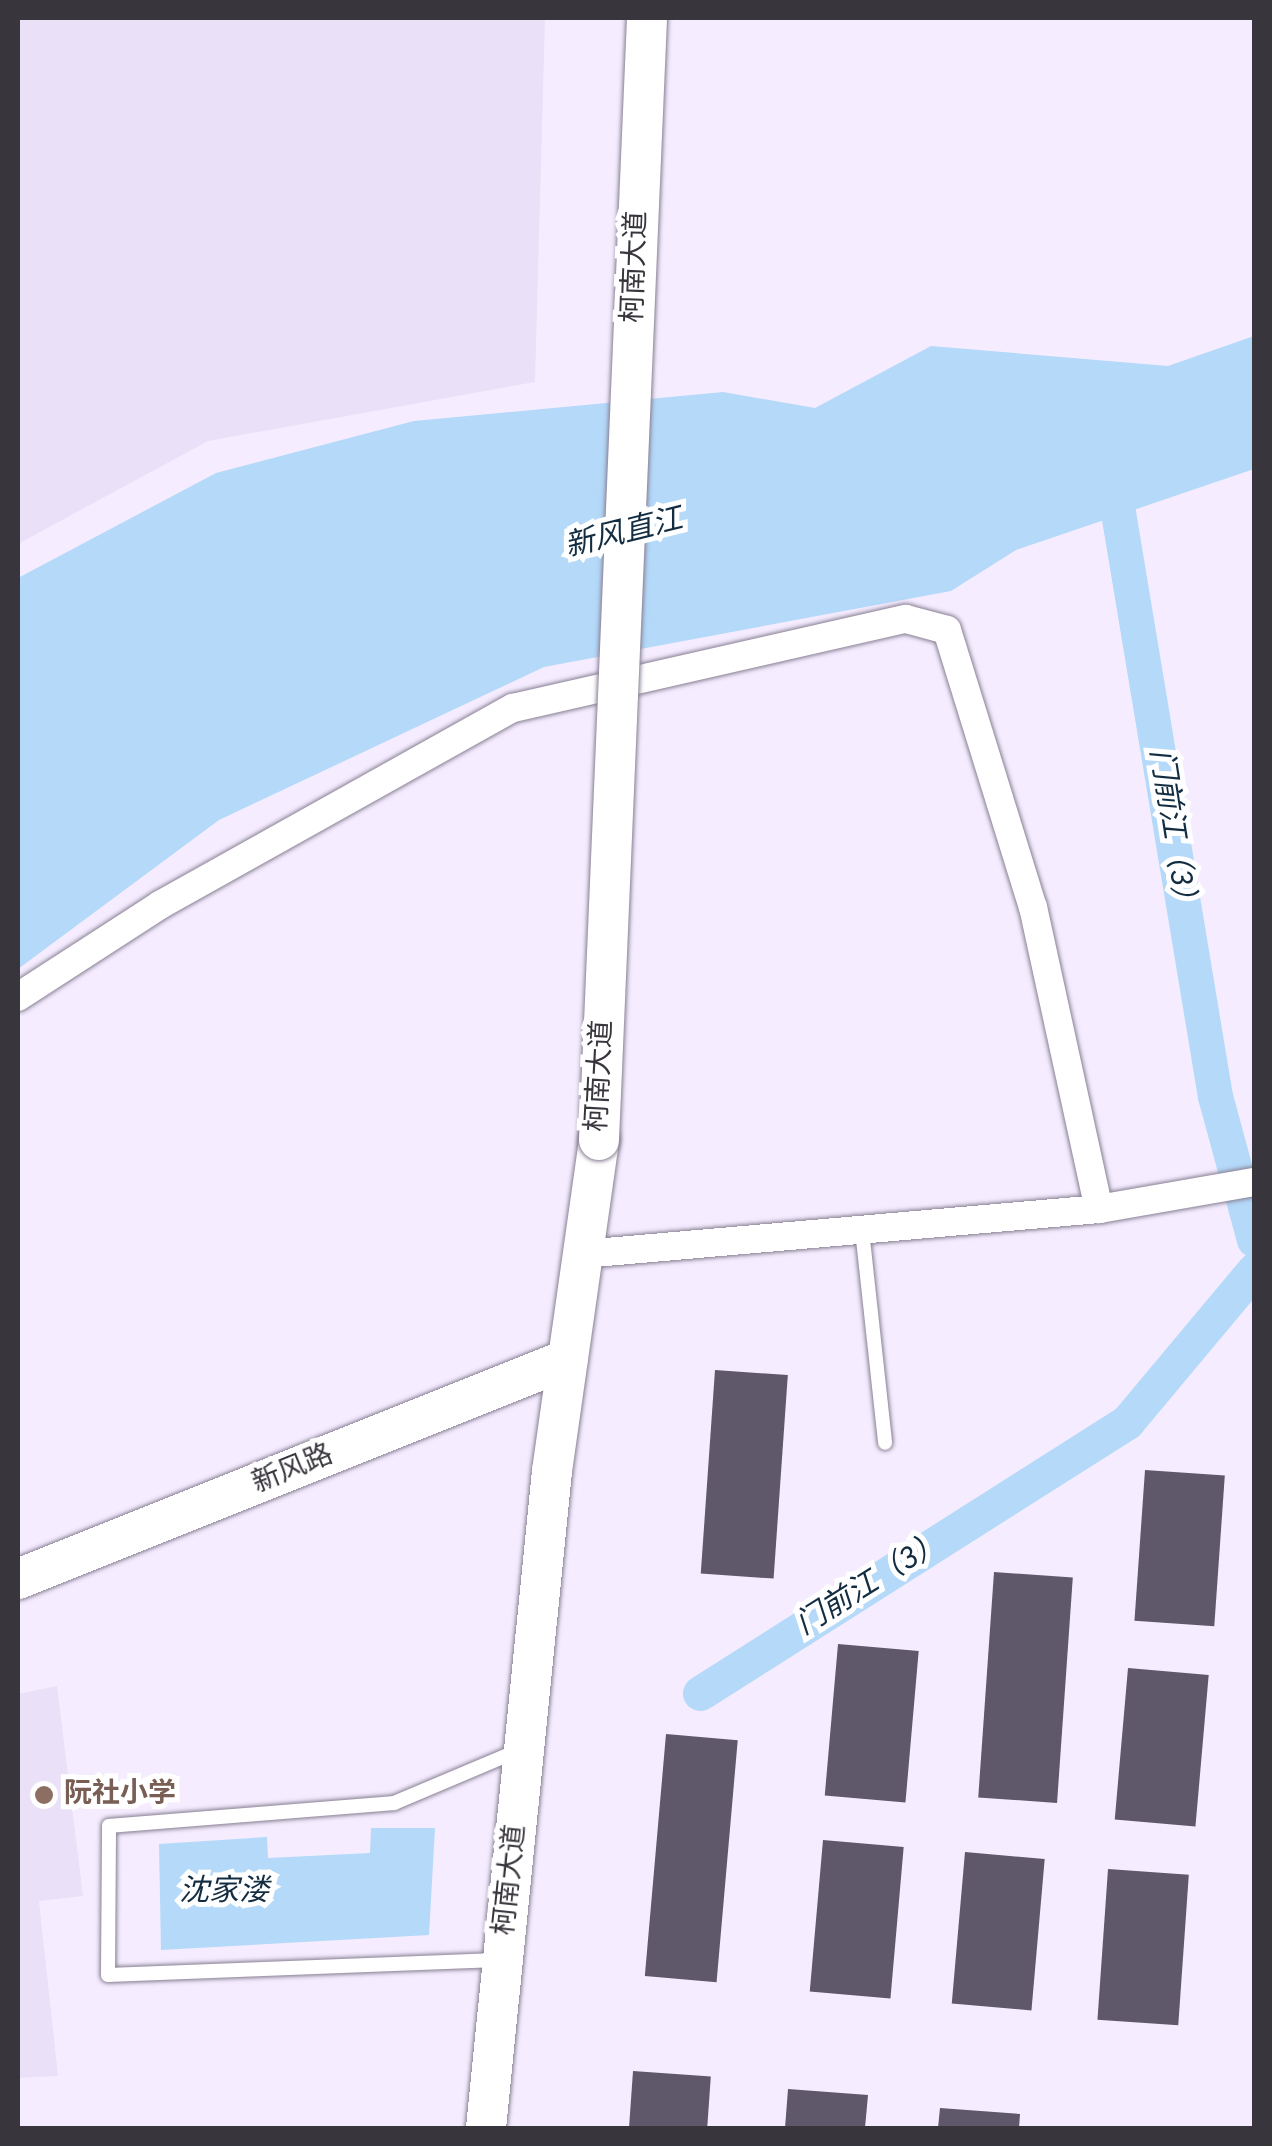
<!DOCTYPE html>
<html>
<head>
<meta charset="utf-8">
<style>
	body { margin:0 }
	#map { position:relative; width:1272px; height:2146px; overflow:hidden; background:#f5edff; font-family:Overpass,"Noto Sans SC",sans-serif }
	div>[style] { position:absolute }
	[style*='--x'] { left:calc(var(--x)*1px); top:calc(var(--y)*1px); width:calc(var(--w)*1px); rotate:calc(var(--a)*1deg) }
	.built>* { inset:0; background:#eae0f7 }
	.water>* { inset:0; background:#b4d9f9 }
	.canal>* { height:35px; margin:-17.5px; padding:0 17.5px; transform-origin:17.5px; border-radius:17.5px; background:#b4d9f9 }
	.building>* { inset:0; background:#5f576a; transform-origin:0 0 }
	.roads { filter:drop-shadow(0 0 2px #887f93) drop-shadow(0 0 2px #887f93) }
	.lane>* { height:14px; margin:-7px; padding:0 7px; transform-origin:7px; border-radius:7px; background:#fff }
	.street>* { height:28px; margin:-14px; padding:0 14px; transform-origin:14px; border-radius:14px; background:#fff }
	.secondary>* { height:40px; margin:-20px; padding:0 20px; transform-origin:20px; border-radius:20px; background:#fff }
	.bridges { filter:drop-shadow(0 0 2px #887f93) drop-shadow(0 0 2px #887f93) }
	.secondary-bridge>* { height:40px; margin:-20px; padding:0 20px; transform-origin:20px; border-radius:20px; background:#fff }
	.dots>* { width:28px; height:28px; translate:-50% -50%; box-sizing:border-box; border:5px solid #fff; border-radius:50% }
	span { translate:-50% -50%; white-space:nowrap; text-align:center; line-height:1.15; -webkit-text-stroke:10px #fff; paint-order:stroke }
	.street-label { font-size:28px; color:#39353d }
	.education-label { font-size:28px; color:#785e54; font-weight:700 }
	.left { translate:0 -50%; text-align:left }
	.water-label { font-size:30px; color:#122d42; font-style:italic }
	.frame { position:absolute; inset:0; border:20px solid #39353d; pointer-events:none }
</style>
</head>
<body>
<div id="map">
	<div class="built">
		<i style="clip-path:polygon(18px 18px,545px 18px,535px 382px,208px 441px,18px 544px)"></i>
		<i style="clip-path:polygon(57px 1686px,83px 1896px,39px 1901px,58px 2076px,18px 2078px,18px 1694px)"></i>
	</div>
	<div class="water">
		<i style="clip-path:polygon(1254px 336px,1254px 469px,1016px 550px,951px 591px,544px 667px,219px 820px,18px 969px,18px 578px,216px 473px,414px 421px,723px 392px,815px 408px,931px 346px,1168px 366px)"></i>
		<i style="clip-path:polygon(371px 1828px,435px 1828px,429px 1935px,161px 1950px,159px 1844px,267px 1837px,268px 1858px,370px 1853px)"></i>
	</div>
	<div class="canal">
		<i style="--x:1111;--y:470;--w:635;--a:80.57"></i>
		<i style="--x:1215;--y:1096;--w:149;--a:74.8"></i>
		<i style="--x:700;--y:1693;--w:506;--a:-32.4"></i>
		<i style="--x:1127;--y:1422;--w:198;--a:-50.1"></i>
	</div>
	<div class="building">
		<i style="left:715px;top:1370px;width:73px;height:204px;rotate:4deg"></i>
		<i style="left:1145px;top:1470px;width:80px;height:151px;rotate:4deg"></i>
		<i style="left:994px;top:1572px;width:79px;height:226px;rotate:4deg"></i>
		<i style="left:838px;top:1644px;width:81px;height:152px;rotate:5deg"></i>
		<i style="left:1128px;top:1668px;width:81px;height:152px;rotate:5deg"></i>
		<i style="left:666px;top:1734px;width:72px;height:243px;rotate:5deg"></i>
		<i style="left:823px;top:1840px;width:81px;height:152px;rotate:5deg"></i>
		<i style="left:965px;top:1852px;width:80px;height:152px;rotate:5deg"></i>
		<i style="left:1108px;top:1869px;width:81px;height:151px;rotate:4deg"></i>
		<i style="left:633px;top:2071px;width:78px;height:57px;rotate:4deg"></i>
		<i style="clip-path:polygon(788px 2089px,868px 2095px,865px 2128px,785px 2128px)"></i>
		<i style="clip-path:polygon(940px 2108px,1020px 2114px,1019px 2128px,938px 2128px)"></i>
	</div>
	<div class="roads">
		<div class="lane">
			<i style="--x:862;--y:1230;--w:214;--a:83.8"></i>
			<i style="--x:497;--y:1960;--w:389;--a:177.8"></i>
			<i style="--x:108;--y:1975;--w:149;--a:-89.6"></i>
			<i style="--x:109;--y:1826;--w:286;--a:-4.6"></i>
			<i style="--x:394;--y:1803;--w:134;--a:-22.9"></i>
		</div>
		<div class="street">
			<i style="--x:18;--y:997;--w:169;--a:-32.9"></i>
			<i style="--x:160;--y:905;--w:404;--a:-29.2"></i>
			<i style="--x:513;--y:708;--w:403;--a:-12.8"></i>
			<i style="--x:906;--y:619;--w:42;--a:15"></i>
			<i style="--x:947;--y:630;--w:290;--a:72.8"></i>
			<i style="--x:1033;--y:907;--w:309;--a:77.7"></i>
			<i style="--x:583;--y:1254;--w:518;--a:-4.98"></i>
			<i style="--x:1099;--y:1209;--w:157;--a:-9.9"></i>
		</div>
		<div class="secondary">
			<i style="--x:18;--y:1579;--w:592;--a:-21.8"></i>
			<i style="--x:486;--y:2128;--w:660;--a:-84.26"></i>
			<i style="--x:552;--y:1471;--w:334;--a:-81.9"></i>
		</div>
	</div>
	<div class="bridges">
		<div class="secondary-bridge">
			<i style="--x:599;--y:1140;--w:1123;--a:-87.55"></i>
		</div>
	</div>
	<div class="dots">
		<i style="left:44px;top:1795px;background:#8d6e63"></i>
	</div>
	<div class="street-label">
		<span style="left:636px;top:267px;rotate:-88deg">柯南大道</span>
		<span style="left:601px;top:1076px;rotate:-87deg">柯南大道</span>
		<span style="left:293px;top:1470px;rotate:-22deg">新风路</span>
		<span style="left:511px;top:1880px;rotate:-84deg">柯南大道</span>
	</div>
	<div class="education-label">
		<span class="left" style="left:64px;top:1795px">阮社小学</span>
	</div>
	<div class="water-label">
		<span style="left:624px;top:535px;rotate:-14deg">新风直江</span>
		<span style="left:1171px;top:832px;rotate:81deg">门前江（3）</span>
		<span style="left:871px;top:1585px;rotate:-32deg">门前江（3）</span>
		<span style="left:224px;top:1893px">沈家溇</span>
	</div>
	<div class="frame"></div>
</div>
</body>
</html>
